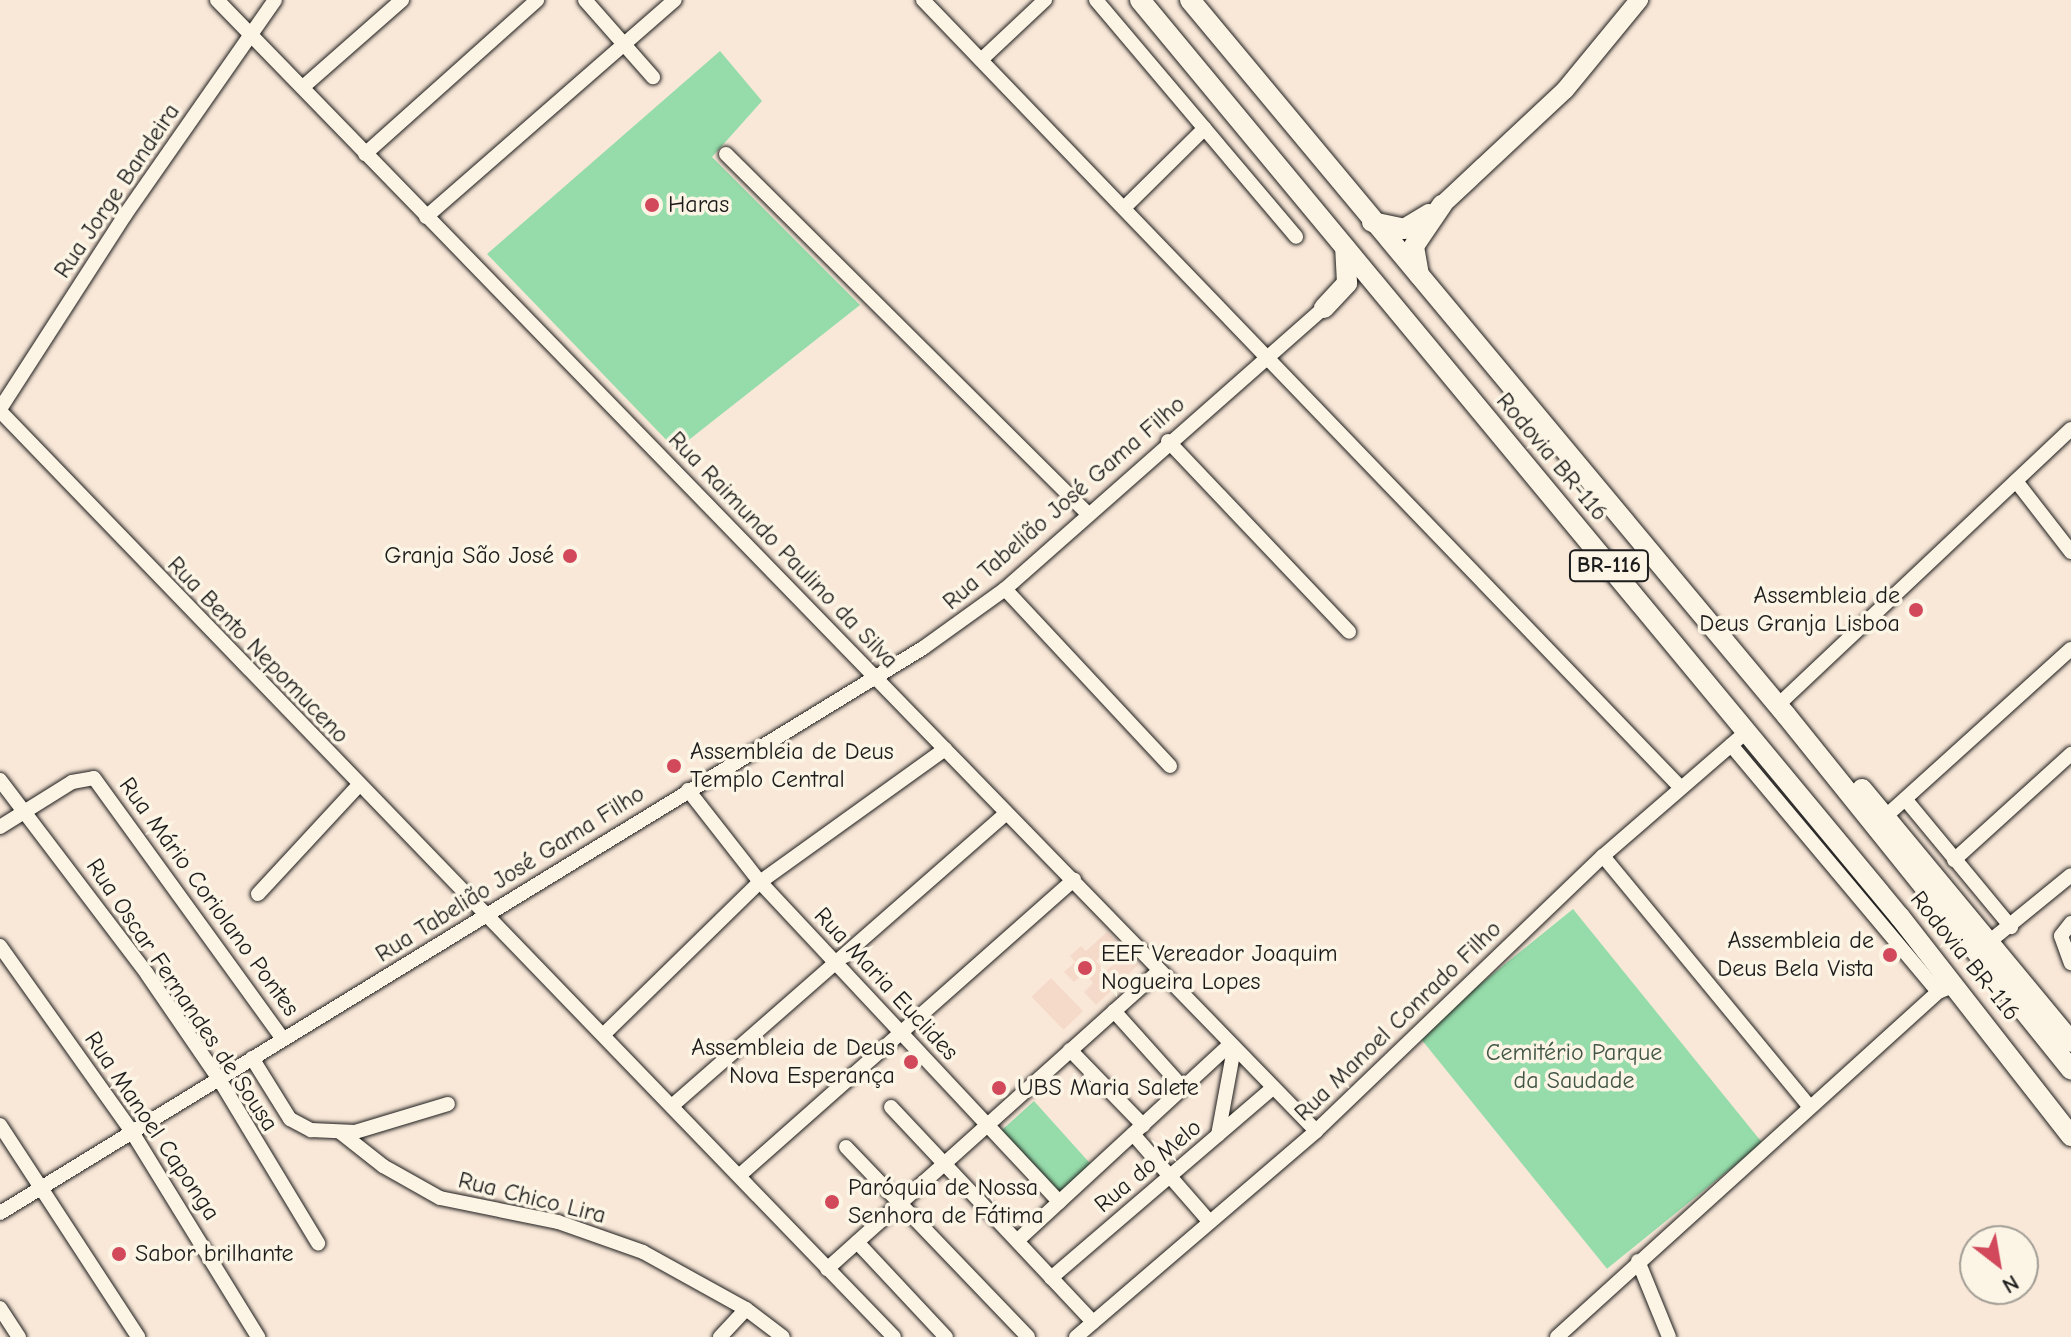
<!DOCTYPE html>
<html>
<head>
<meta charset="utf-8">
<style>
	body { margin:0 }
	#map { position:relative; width:2071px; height:1337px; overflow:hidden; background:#f9e8d8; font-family:"Comic Neue",sans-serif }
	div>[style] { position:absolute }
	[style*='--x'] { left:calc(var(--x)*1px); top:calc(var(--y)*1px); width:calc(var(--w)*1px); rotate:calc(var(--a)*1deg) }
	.built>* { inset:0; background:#f5d9c9; transform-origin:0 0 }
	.green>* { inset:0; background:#96dcaa; transform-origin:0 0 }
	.roads { filter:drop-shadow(0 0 2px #1c1c1c) drop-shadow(0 0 2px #1c1c1c) }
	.minor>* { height:14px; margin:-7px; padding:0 7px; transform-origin:7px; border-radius:7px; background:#fcf5e5 }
	.major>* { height:18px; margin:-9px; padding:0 9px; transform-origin:9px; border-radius:9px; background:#fcf5e5 }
	.highway>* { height:20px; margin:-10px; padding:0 10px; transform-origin:10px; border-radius:10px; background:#fcf5e5 }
	.dots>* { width:22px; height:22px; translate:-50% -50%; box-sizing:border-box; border:4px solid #fcf5e5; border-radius:50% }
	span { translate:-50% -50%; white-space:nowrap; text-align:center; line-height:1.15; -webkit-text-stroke:7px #fcf5e5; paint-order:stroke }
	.shield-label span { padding:2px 6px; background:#fcf5e5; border:2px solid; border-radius:6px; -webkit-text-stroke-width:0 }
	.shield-label { font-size:22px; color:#1c1c1c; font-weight:700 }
	.street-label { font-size:24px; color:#1c1c1c }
	.poi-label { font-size:24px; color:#1c1c1c }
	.left { translate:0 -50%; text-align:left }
	.right { translate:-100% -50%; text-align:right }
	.park-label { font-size:24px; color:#415647 }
	.north { position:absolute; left:1959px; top:1225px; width:80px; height:80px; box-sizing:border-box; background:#fcf5e5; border:2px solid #a29e95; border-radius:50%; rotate:149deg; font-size:22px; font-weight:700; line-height:32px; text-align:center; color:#1c1c1c }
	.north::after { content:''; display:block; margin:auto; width:28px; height:36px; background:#d1495b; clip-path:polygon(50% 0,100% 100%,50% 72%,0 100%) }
</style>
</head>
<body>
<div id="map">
	<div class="built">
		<i style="clip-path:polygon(1107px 932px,1116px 941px,1096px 961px,1106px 971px,1126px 953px,1138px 965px,1096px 1005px,1084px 992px,1093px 983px,1085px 973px,1074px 982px,1064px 972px,1075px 962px,1070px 956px,1081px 946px,1086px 951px)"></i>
		<i style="left:1051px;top:978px;width:46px;height:27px;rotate:46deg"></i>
	</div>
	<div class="green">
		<i style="clip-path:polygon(720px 51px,762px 101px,712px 157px,860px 305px,676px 450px,487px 254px)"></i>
		<i style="left:1573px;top:909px;width:301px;height:200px;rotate:51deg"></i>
		<i style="left:1034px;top:1101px;width:89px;height:44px;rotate:48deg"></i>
	</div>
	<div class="roads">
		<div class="minor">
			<i style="--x:217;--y:0;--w:1577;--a:45.82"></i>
			<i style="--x:585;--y:0;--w:103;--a:48.6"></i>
			<i style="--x:923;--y:0;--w:1093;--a:46.11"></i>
			<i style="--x:1096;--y:0;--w:310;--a:49.8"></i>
			<i style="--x:981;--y:60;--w:88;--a:-43.2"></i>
			<i style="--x:303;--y:87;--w:132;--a:-41.3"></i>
			<i style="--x:365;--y:154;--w:231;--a:-41.8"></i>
			<i style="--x:726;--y:154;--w:511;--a:44.84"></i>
			<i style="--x:1125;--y:207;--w:112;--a:-44.6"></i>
			<i style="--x:426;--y:217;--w:330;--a:-41.1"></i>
			<i style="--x:0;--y:409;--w:231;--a:-57.2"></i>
			<i style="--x:125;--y:215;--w:262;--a:-55.1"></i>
			<i style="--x:0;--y:411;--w:1287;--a:46.01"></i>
			<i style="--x:1168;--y:441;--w:263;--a:46.5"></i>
			<i style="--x:2016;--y:481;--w:90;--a:52.2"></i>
			<i style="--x:1005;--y:589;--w:242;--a:47"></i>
			<i style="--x:1777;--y:706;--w:404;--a:-43.3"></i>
			<i style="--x:1731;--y:745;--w:322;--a:50"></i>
			<i style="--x:0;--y:780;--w:243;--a:52.8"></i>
			<i style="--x:147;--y:974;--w:127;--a:55.6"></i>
			<i style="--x:219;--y:1079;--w:192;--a:58.9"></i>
			<i style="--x:688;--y:790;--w:117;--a:52"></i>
			<i style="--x:760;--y:882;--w:438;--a:46.9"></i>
			<i style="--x:1906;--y:800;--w:165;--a:50.4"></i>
			<i style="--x:1886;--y:816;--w:249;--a:-42.1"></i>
			<i style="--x:0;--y:827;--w:85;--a:-32"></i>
			<i style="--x:72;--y:782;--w:22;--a:-10"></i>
			<i style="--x:94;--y:778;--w:321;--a:54.1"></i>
			<i style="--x:1603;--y:856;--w:325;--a:50.5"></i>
			<i style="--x:1954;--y:860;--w:158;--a:-42.2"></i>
			<i style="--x:258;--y:894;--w:146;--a:-47.2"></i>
			<i style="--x:2071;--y:923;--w:16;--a:128"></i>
			<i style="--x:2061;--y:936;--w:29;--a:70"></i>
			<i style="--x:0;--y:946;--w:228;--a:54.6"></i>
			<i style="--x:132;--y:1132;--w:241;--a:58.4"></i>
			<i style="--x:1984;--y:946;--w:112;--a:-39.2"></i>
			<i style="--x:1114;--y:1011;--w:103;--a:48.1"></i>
			<i style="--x:604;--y:1034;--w:218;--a:-44.3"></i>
			<i style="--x:760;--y:882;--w:228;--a:-35.7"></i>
			<i style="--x:1070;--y:1050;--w:105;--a:45.8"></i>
			<i style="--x:252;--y:1058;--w:72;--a:58.1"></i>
			<i style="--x:290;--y:1119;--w:24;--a:28"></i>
			<i style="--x:311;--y:1130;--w:44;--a:2.6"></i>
			<i style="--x:355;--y:1132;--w:97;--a:-16.8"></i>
			<i style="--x:673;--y:1105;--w:441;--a:-41.2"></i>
			<i style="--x:891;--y:1107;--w:295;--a:46.8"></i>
			<i style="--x:0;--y:1125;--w:253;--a:56.9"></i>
			<i style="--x:340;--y:1132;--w:55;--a:38.3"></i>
			<i style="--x:383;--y:1166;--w:65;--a:29.3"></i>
			<i style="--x:440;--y:1198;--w:120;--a:11.5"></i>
			<i style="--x:558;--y:1222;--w:90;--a:19.4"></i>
			<i style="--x:643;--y:1252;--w:118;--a:29"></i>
			<i style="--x:746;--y:1309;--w:46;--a:37.1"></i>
			<i style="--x:1133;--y:1134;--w:116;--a:48.9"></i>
			<i style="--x:1218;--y:1135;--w:87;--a:-79.5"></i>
			<i style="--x:846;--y:1147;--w:263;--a:46.2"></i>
			<i style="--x:740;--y:1175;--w:446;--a:-41.5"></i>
			<i style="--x:0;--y:1213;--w:1082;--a:-31.47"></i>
			<i style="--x:923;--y:648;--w:101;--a:-35.7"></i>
			<i style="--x:1005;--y:589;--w:425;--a:-41.4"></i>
			<i style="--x:1018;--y:1240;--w:287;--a:-42.7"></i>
			<i style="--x:857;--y:1242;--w:130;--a:46.9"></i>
			<i style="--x:1638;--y:1261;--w:82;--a:67.8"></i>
			<i style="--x:827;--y:1269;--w:445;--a:-41.9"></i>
			<i style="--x:1051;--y:1278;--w:292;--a:-40.6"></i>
			<i style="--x:0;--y:1308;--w:35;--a:57"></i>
			<i style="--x:720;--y:1337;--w:38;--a:-47"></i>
			<i style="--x:1076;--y:1337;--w:316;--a:-40.6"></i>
			<i style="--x:1316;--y:1131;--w:397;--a:-43.8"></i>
			<i style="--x:1603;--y:856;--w:189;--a:-40.9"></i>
			<i style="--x:1557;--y:1337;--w:514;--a:-42.16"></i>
			<i style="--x:1938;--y:992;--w:18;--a:-22"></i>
		</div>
		<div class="major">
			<i style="--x:1442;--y:205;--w:168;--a:-43.1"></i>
			<i style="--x:1565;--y:90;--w:117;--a:-50.6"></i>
		</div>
		<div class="highway">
			<i style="--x:1140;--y:0;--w:1191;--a:50.35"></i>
			<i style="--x:1900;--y:917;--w:278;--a:52"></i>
			<i style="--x:1190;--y:0;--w:931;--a:50.19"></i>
			<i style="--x:1786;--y:715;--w:455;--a:51.2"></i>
			<i style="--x:1372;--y:222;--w:33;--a:12"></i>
			<i style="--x:1404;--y:229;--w:29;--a:-31"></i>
			<i style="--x:1419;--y:275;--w:29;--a:-100"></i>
			<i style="--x:1414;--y:246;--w:50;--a:-55.7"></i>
			<i style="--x:1324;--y:308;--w:34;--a:-47"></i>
			<i style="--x:1347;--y:283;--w:35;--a:-93"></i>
			<i style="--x:1862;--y:789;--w:328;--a:50.4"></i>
		</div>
	</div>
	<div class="dots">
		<i style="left:652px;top:205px;background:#d1495b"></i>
		<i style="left:570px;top:556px;background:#d1495b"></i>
		<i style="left:1916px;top:610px;background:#d1495b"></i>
		<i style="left:674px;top:766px;background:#d1495b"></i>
		<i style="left:1890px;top:955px;background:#d1495b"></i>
		<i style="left:1085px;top:968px;background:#d1495b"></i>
		<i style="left:911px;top:1062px;background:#d1495b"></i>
		<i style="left:999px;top:1088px;background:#d1495b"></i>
		<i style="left:832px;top:1202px;background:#d1495b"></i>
		<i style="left:119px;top:1254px;background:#d1495b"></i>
	</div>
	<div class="shield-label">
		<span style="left:1609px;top:566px">BR-116</span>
	</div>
	<div class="street-label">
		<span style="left:117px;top:191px;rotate:-56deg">Rua Jorge Bandeira</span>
		<span style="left:1552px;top:457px;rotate:50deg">Rodovia BR-116</span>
		<span style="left:1064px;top:503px;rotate:-41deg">Rua Tabelião José Gama Filho</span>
		<span style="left:783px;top:550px;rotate:46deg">Rua Raimundo Paulino da Silva</span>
		<span style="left:258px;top:650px;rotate:46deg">Rua Bento Nepomuceno</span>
		<span style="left:510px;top:874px;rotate:-32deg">Rua Tabelião José Gama Filho</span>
		<span style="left:209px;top:897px;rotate:54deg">Rua Mário Coriolano Pontes</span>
		<span style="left:1965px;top:956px;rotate:51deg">Rodovia BR-116</span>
		<span style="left:886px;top:984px;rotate:47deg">Rua Maria Euclides</span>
		<span style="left:182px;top:995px;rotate:56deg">Rua Oscar Fernandes de Sousa</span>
		<span style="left:1398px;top:1021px;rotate:-44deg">Rua Manoel Conrado Filho</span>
		<span style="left:152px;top:1126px;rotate:56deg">Rua Manoel Caponga</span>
		<span style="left:1148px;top:1166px;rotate:-40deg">Rua do Melo</span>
		<span style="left:532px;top:1198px;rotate:14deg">Rua Chico Lira</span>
	</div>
	<div class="poi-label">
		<span class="left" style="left:668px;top:205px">Haras</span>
		<span class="right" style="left:554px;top:556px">Granja São José</span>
		<span class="right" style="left:1900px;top:610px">Assembleia de<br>Deus Granja Lisboa</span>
		<span class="left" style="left:690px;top:766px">Assembleia de Deus<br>Templo Central</span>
		<span class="right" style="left:1874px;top:955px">Assembleia de<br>Deus Bela Vista</span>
		<span class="left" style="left:1101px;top:968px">EEF Vereador Joaquim<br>Nogueira Lopes</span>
		<span class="right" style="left:895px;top:1062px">Assembleia de Deus<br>Nova Esperança</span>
		<span class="left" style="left:1017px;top:1088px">UBS Maria Salete</span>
		<span class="left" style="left:848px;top:1202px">Paróquia de Nossa<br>Senhora de Fátima</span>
		<span class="left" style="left:135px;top:1254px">Sabor brilhante</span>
	</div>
	<div class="park-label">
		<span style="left:1574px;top:1067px">Cemitério Parque<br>da Saudade</span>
	</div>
	<div class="north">N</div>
</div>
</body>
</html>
